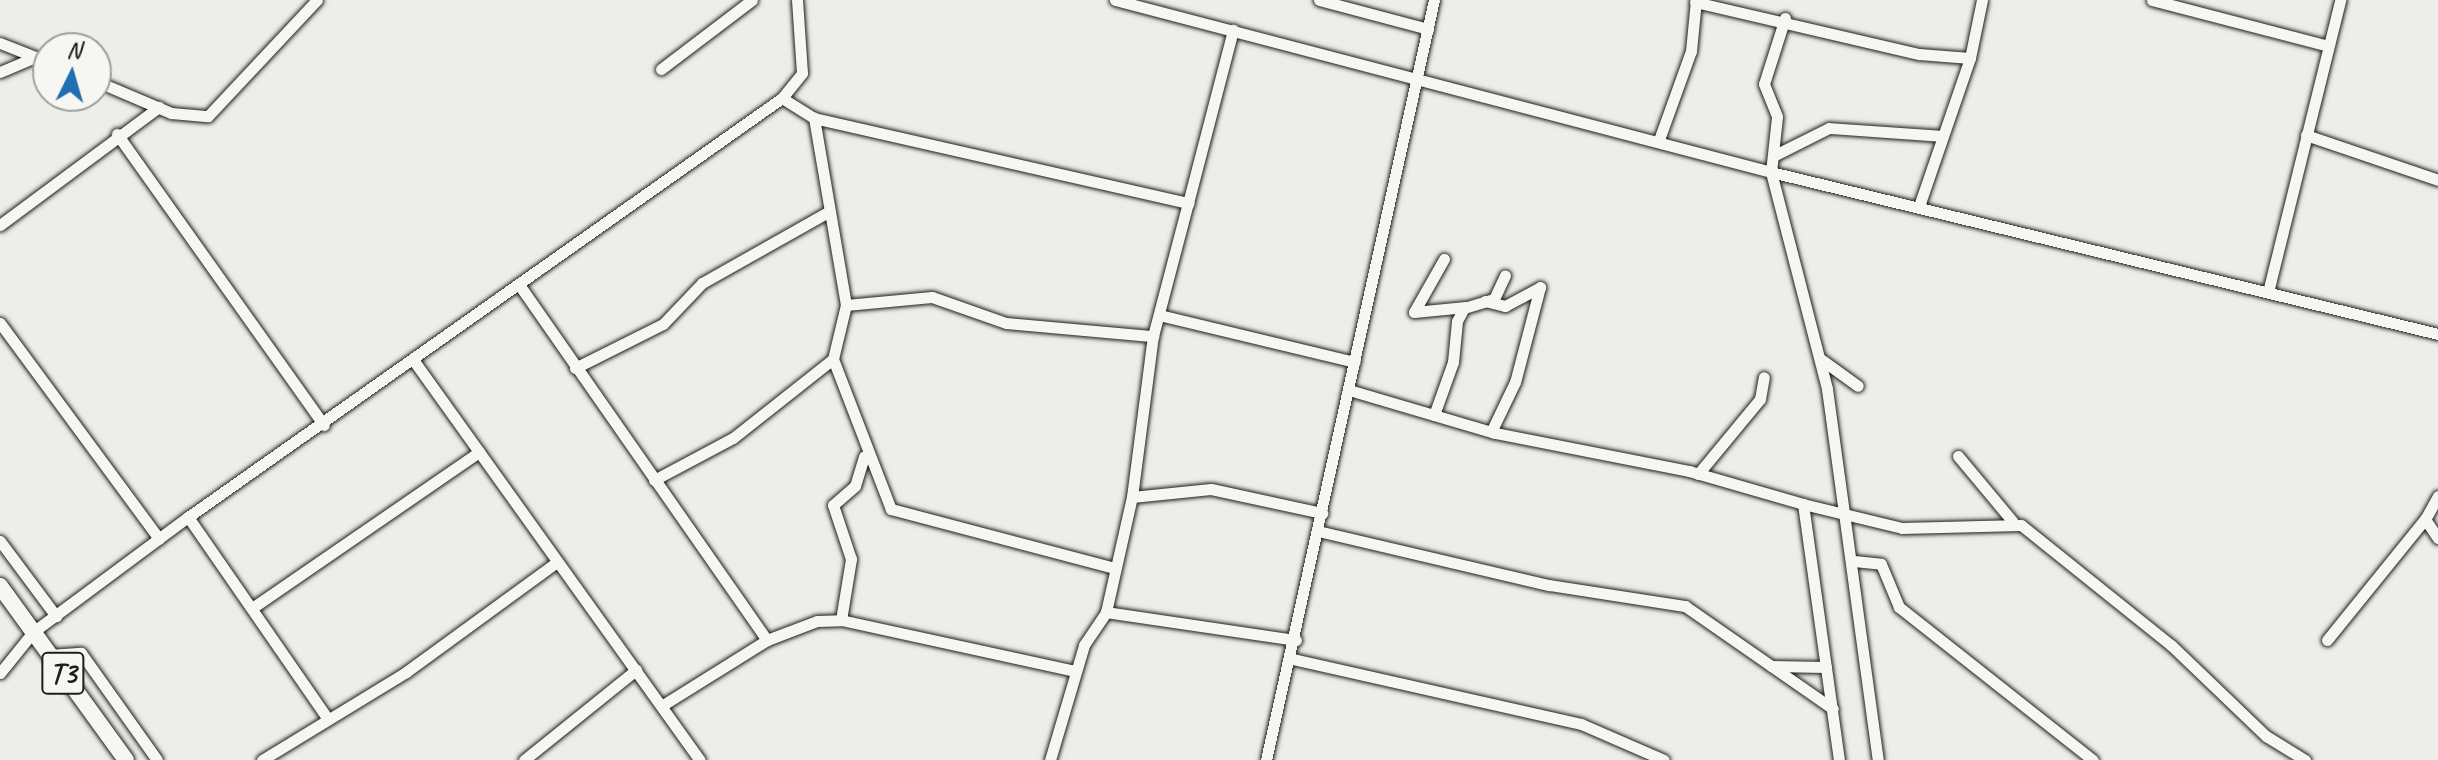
<!DOCTYPE html>
<html>
<head>
<meta charset="utf-8">
<style>
	body { margin:0 }
	#map { position:relative; width:2438px; height:760px; overflow:hidden; background:#edede9; font-family:Caveat,sans-serif }
	div>[style] { position:absolute }
	[style*='--x'] { left:calc(var(--x)*1px); top:calc(var(--y)*1px); width:calc(var(--w)*1px); rotate:calc(var(--a)*1deg) }
	.roads { filter:drop-shadow(0 0 2px #1c1c1c) drop-shadow(0 0 2px #1c1c1c) }
	.minor>* { height:11px; margin:-5.5px; padding:0 5.5px; transform-origin:5.5px; border-radius:5.5px; background:#f6f6f2 }
	.highway>* { height:16px; margin:-8px; padding:0 8px; transform-origin:8px; border-radius:8px; background:#f6f6f2 }
	span { translate:-50% -50%; white-space:nowrap; text-align:center; line-height:1.15; -webkit-text-stroke:6px #f6f6f2; paint-order:stroke }
	.shield-label span { padding:2px 6px; background:#f6f6f2; border:2px solid; border-radius:6px; -webkit-text-stroke-width:0 }
	.shield-label { font-size:30px; color:#1c1c1c; font-weight:700 }
	.north { position:absolute; left:32px; top:32px; width:80px; height:80px; box-sizing:border-box; background:#f6f6f2; border:2px solid #9f9f9c; border-radius:50%; rotate:5deg; font-size:22px; font-weight:700; line-height:32px; text-align:center; color:#1c1c1c }
	.north::after { content:''; display:block; margin:auto; width:28px; height:36px; background:#1f6fb2; clip-path:polygon(50% 0,100% 100%,50% 72%,0 100%) }
</style>
</head>
<body>
<div id="map">
	<div class="roads">
		<div class="minor">
			<i style="--x:1115;--y:0;--w:678;--a:14.69"></i>
			<i style="--x:1771;--y:172;--w:686;--a:13.65"></i>
			<i style="--x:1319;--y:0;--w:113;--a:14.9"></i>
			<i style="--x:2152;--y:0;--w:182;--a:14.6"></i>
			<i style="--x:1695;--y:2;--w:230;--a:13.1"></i>
			<i style="--x:1919;--y:54;--w:51;--a:4.5"></i>
			<i style="--x:1970;--y:58;--w:153;--a:109"></i>
			<i style="--x:1785;--y:18;--w:69;--a:107.7"></i>
			<i style="--x:1764;--y:84;--w:35;--a:68"></i>
			<i style="--x:1777;--y:117;--w:55;--a:96.2"></i>
			<i style="--x:1771;--y:172;--w:224;--a:75.5"></i>
			<i style="--x:1827;--y:389;--w:374;--a:82.2"></i>
			<i style="--x:0;--y:43;--w:52;--a:21.6"></i>
			<i style="--x:1970;--y:58;--w:59;--a:-78.3"></i>
			<i style="--x:661;--y:69;--w:114;--a:-37.2"></i>
			<i style="--x:0;--y:72;--w:39;--a:-23"></i>
			<i style="--x:96;--y:81;--w:82;--a:23.1"></i>
			<i style="--x:171;--y:113;--w:37;--a:5"></i>
			<i style="--x:208;--y:116;--w:159;--a:-46.8"></i>
			<i style="--x:782;--y:98;--w:38;--a:32"></i>
			<i style="--x:814;--y:118;--w:384;--a:12.8"></i>
			<i style="--x:1188;--y:203;--w:179;--a:-75.4"></i>
			<i style="--x:117;--y:134;--w:357;--a:54.6"></i>
			<i style="--x:2306;--y:135;--w:139;--a:18.8"></i>
			<i style="--x:1660;--y:137;--w:91;--a:-70.2"></i>
			<i style="--x:1691;--y:51;--w:51;--a:-84.4"></i>
			<i style="--x:1775;--y:155;--w:60;--a:-26.6"></i>
			<i style="--x:1829;--y:128;--w:113;--a:4"></i>
			<i style="--x:0;--y:225;--w:198;--a:-36.6"></i>
			<i style="--x:520;--y:286;--w:432;--a:55.1"></i>
			<i style="--x:767;--y:640;--w:123;--a:148"></i>
			<i style="--x:2268;--y:292;--w:301;--a:-76.1"></i>
			<i style="--x:1485;--y:301;--w:21;--a:14"></i>
			<i style="--x:1505;--y:306;--w:40;--a:-28"></i>
			<i style="--x:1540;--y:287;--w:98;--a:104.7"></i>
			<i style="--x:1515;--y:382;--w:55;--a:115.6"></i>
			<i style="--x:846;--y:305;--w:86;--a:-5.3"></i>
			<i style="--x:932;--y:297;--w:78;--a:19.4"></i>
			<i style="--x:1006;--y:323;--w:148;--a:5.1"></i>
			<i style="--x:1414;--y:312;--w:61;--a:-60.5"></i>
			<i style="--x:1414;--y:312;--w:52;--a:-5.5"></i>
			<i style="--x:1163;--y:316;--w:197;--a:13.5"></i>
			<i style="--x:0;--y:323;--w:268;--a:53.6"></i>
			<i style="--x:833;--y:359;--w:161;--a:68.9"></i>
			<i style="--x:891;--y:509;--w:232;--a:14.8"></i>
			<i style="--x:1822;--y:360;--w:44;--a:35.8"></i>
			<i style="--x:414;--y:361;--w:491;--a:54.4"></i>
			<i style="--x:575;--y:368;--w:98;--a:-26.6"></i>
			<i style="--x:663;--y:324;--w:57;--a:-46.4"></i>
			<i style="--x:702;--y:283;--w:145;--a:-29.4"></i>
			<i style="--x:1349;--y:390;--w:152;--a:16.4"></i>
			<i style="--x:1495;--y:433;--w:198;--a:11.1"></i>
			<i style="--x:1689;--y:471;--w:119;--a:16.1"></i>
			<i style="--x:1803;--y:504;--w:259;--a:82"></i>
			<i style="--x:1434;--y:415;--w:56;--a:-70.3"></i>
			<i style="--x:1453;--y:362;--w:41;--a:-84.4"></i>
			<i style="--x:1457;--y:321;--w:15;--a:-62"></i>
			<i style="--x:1464;--y:308;--w:31;--a:-17"></i>
			<i style="--x:1494;--y:299;--w:26;--a:-65"></i>
			<i style="--x:1958;--y:456;--w:86;--a:50.2"></i>
			<i style="--x:1698;--y:474;--w:97;--a:-50.4"></i>
			<i style="--x:1760;--y:399;--w:22;--a:-80"></i>
			<i style="--x:654;--y:480;--w:89;--a:-28"></i>
			<i style="--x:733;--y:438;--w:127;--a:-38.3"></i>
			<i style="--x:833;--y:359;--w:56;--a:-76.5"></i>
			<i style="--x:846;--y:305;--w:190;--a:-99.7"></i>
			<i style="--x:2438;--y:496;--w:26;--a:119"></i>
			<i style="--x:2425;--y:519;--w:23;--a:56"></i>
			<i style="--x:1132;--y:497;--w:79;--a:-5.8"></i>
			<i style="--x:1211;--y:489;--w:114;--a:12.2"></i>
			<i style="--x:1803;--y:504;--w:102;--a:13.6"></i>
			<i style="--x:1902;--y:528;--w:119;--a:-1.4"></i>
			<i style="--x:2021;--y:525;--w:192;--a:38.7"></i>
			<i style="--x:2171;--y:645;--w:132;--a:43.8"></i>
			<i style="--x:2266;--y:736;--w:46;--a:31.6"></i>
			<i style="--x:188;--y:517;--w:244;--a:55.3"></i>
			<i style="--x:1318;--y:531;--w:237;--a:13.2"></i>
			<i style="--x:1549;--y:585;--w:138;--a:8.8"></i>
			<i style="--x:1685;--y:606;--w:180;--a:34.8"></i>
			<i style="--x:0;--y:541;--w:94;--a:53.3"></i>
			<i style="--x:1854;--y:561;--w:27;--a:6"></i>
			<i style="--x:1881;--y:564;--w:47;--a:67.3"></i>
			<i style="--x:1899;--y:607;--w:247;--a:38.3"></i>
			<i style="--x:255;--y:606;--w:272;--a:-34.5"></i>
			<i style="--x:1106;--y:612;--w:192;--a:8.4"></i>
			<i style="--x:841;--y:620;--w:62;--a:-80.7"></i>
			<i style="--x:851;--y:559;--w:57;--a:-108.4"></i>
			<i style="--x:833;--y:505;--w:29;--a:-41"></i>
			<i style="--x:855;--y:486;--w:31;--a:-73"></i>
			<i style="--x:767;--y:640;--w:53;--a:-20.8"></i>
			<i style="--x:817;--y:621;--w:24;--a:-2"></i>
			<i style="--x:841;--y:620;--w:239;--a:12.3"></i>
			<i style="--x:2327;--y:640;--w:156;--a:-51"></i>
			<i style="--x:50;--y:655;--w:31;--a:-4"></i>
			<i style="--x:81;--y:653;--w:131;--a:54.6"></i>
			<i style="--x:1293;--y:659;--w:295;--a:12.7"></i>
			<i style="--x:1581;--y:724;--w:90;--a:23.4"></i>
			<i style="--x:1771;--y:666;--w:55;--a:1"></i>
			<i style="--x:0;--y:673;--w:53;--a:-51.2"></i>
			<i style="--x:33;--y:632;--w:193;--a:-36.6"></i>
			<i style="--x:188;--y:517;--w:727;--a:-35.2"></i>
			<i style="--x:782;--y:98;--w:32;--a:-51"></i>
			<i style="--x:802;--y:73;--w:73;--a:-93.9"></i>
			<i style="--x:262;--y:760;--w:169;--a:-31.4"></i>
			<i style="--x:406;--y:672;--w:187;--a:-36.1"></i>
			<i style="--x:524;--y:760;--w:144;--a:-38.8"></i>
			<i style="--x:1050;--y:760;--w:120;--a:-73.5"></i>
			<i style="--x:1084;--y:645;--w:40;--a:-56"></i>
			<i style="--x:1106;--y:612;--w:118;--a:-77.3"></i>
			<i style="--x:1132;--y:497;--w:162;--a:-82.6"></i>
			<i style="--x:1153;--y:336;--w:138;--a:-75.3"></i>
			<i style="--x:1266;--y:760;--w:778;--a:-77.54"></i>
		</div>
		<div class="highway">
			<i style="--x:0;--y:586;--w:215;--a:54.1"></i>
		</div>
	</div>
	<div class="shield-label">
		<span style="left:63px;top:673px">T3</span>
	</div>
	<div class="north">N</div>
</div>
</body>
</html>
